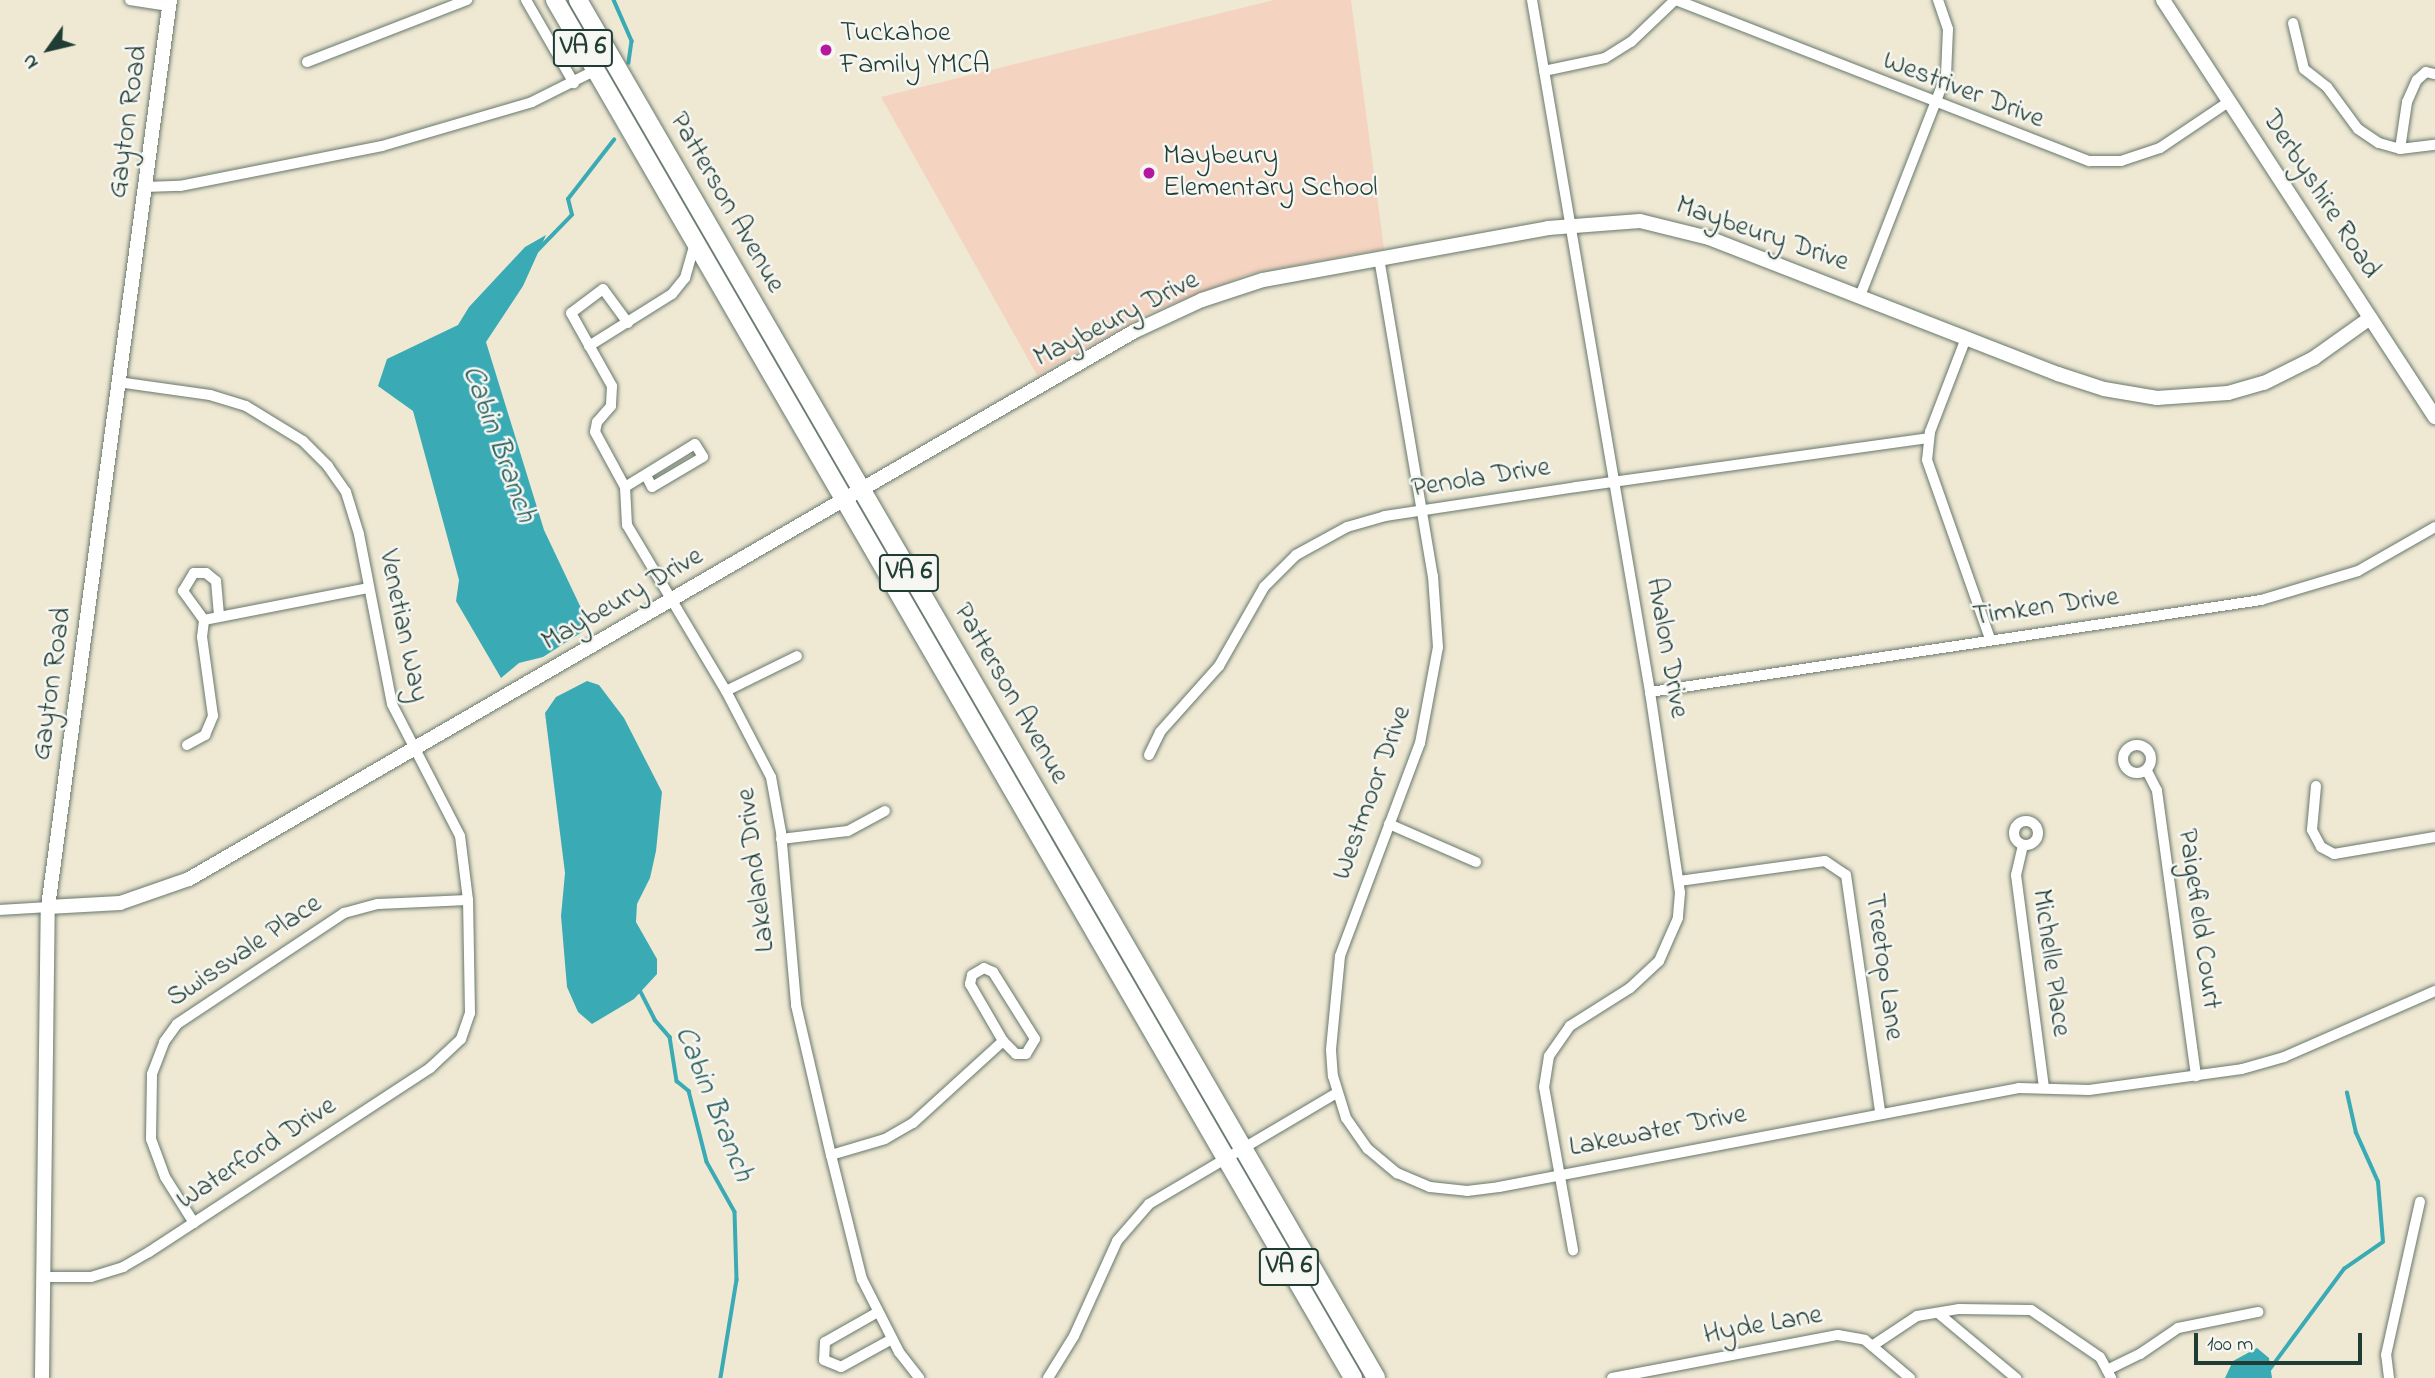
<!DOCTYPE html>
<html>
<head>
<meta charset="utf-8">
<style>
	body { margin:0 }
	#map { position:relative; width:2435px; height:1378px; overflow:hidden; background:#efe9d4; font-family:"Indie Flower",sans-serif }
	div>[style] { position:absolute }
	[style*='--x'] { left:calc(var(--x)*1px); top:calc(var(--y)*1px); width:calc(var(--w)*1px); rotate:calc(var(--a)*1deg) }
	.built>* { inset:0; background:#f4d3c0 }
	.water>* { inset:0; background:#3aabb5 }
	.stream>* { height:3.5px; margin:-1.75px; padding:0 1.75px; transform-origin:1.75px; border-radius:1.75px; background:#3aabb5 }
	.roads { filter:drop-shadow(0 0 2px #68796c) drop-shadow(0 0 2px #68796c) }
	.minor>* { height:10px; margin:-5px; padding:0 5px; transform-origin:5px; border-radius:5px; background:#fff }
	.minor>.ring { margin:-5px; padding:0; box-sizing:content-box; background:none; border:10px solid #fff; border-radius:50% }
	.tertiary>* { height:14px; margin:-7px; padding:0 7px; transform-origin:7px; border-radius:7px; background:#fff }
	.primary>* { height:18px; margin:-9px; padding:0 9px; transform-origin:9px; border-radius:9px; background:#fff }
	.dots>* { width:19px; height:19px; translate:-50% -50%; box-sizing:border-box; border:4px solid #f6f6f2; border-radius:50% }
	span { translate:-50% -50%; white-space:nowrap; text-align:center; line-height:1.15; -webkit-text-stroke:5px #f6f6f2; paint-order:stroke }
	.shield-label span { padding:2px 5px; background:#f6f6f2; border:2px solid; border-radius:5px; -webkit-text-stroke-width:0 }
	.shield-label { font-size:26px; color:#1f3d34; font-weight:700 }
	.poi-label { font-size:28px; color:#1f3d34 }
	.left { translate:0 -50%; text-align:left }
	.street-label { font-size:28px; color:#1f3d34 }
	.water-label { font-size:30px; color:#275e5b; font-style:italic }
	.north { position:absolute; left:14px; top:14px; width:70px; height:70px; -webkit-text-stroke:5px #f6f6f2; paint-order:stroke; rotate:236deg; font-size:19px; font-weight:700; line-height:28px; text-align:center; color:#1f3d34 }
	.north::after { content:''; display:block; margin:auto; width:24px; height:32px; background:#1f3d34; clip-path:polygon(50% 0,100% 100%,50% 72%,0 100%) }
	.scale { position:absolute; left:2194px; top:1333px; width:168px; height:32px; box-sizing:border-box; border:4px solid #1f3d34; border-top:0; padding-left:9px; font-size:21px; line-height:24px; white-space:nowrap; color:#1f3d34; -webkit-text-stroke:5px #f6f6f2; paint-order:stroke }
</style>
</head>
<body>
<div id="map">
	<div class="built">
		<i style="clip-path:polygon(1274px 0,1351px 0,1384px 249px,1249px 274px,1146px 314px,1037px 375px,881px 97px)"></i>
	</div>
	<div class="water">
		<i style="clip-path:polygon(546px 235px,523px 286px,486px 342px,544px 530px,590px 627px,543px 657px,519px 663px,501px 678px,456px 601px,459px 580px,413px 411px,378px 386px,387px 359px,458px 325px,469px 307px,525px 247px)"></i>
		<i style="clip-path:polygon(587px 681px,599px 685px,624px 718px,662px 792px,656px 851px,650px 878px,637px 904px,636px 922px,657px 959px,657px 974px,634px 999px,592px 1024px,578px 1012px,567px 987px,561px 916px,565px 873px,545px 713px,556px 697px)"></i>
		<i style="clip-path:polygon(2257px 1348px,2269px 1358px,2272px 1378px,2225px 1378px,2233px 1361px)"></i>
	</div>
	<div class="stream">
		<i style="--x:614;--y:0;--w:45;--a:66.3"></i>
		<i style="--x:632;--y:41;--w:22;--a:98"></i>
		<i style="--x:537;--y:251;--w:50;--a:-45.8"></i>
		<i style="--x:572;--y:215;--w:16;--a:-104"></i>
		<i style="--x:568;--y:199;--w:75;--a:-52.1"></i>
		<i style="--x:640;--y:990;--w:34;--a:63"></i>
		<i style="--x:655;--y:1020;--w:23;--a:49"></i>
		<i style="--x:670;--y:1037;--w:45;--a:81"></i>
		<i style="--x:677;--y:1081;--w:16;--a:40"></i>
		<i style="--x:689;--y:1091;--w:73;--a:75.8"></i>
		<i style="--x:707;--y:1162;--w:57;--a:60.8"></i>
		<i style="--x:735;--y:1212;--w:68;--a:88.3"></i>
		<i style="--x:737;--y:1280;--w:99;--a:99.3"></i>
		<i style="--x:2270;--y:1369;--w:124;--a:-53.5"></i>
		<i style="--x:2344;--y:1269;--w:47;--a:-34.7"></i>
		<i style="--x:2383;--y:1242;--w:60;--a:-94.8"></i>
		<i style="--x:2378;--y:1182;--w:54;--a:-114.2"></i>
		<i style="--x:2356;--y:1133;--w:41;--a:-102.7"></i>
	</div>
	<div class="roads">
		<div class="minor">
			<i style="--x:130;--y:0;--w:39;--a:9"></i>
			<i style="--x:526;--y:0;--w:96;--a:60"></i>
			<i style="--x:1532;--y:0;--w:702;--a:80.32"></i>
			<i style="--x:1650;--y:692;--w:203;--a:81.5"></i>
			<i style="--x:1680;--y:893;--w:25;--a:95"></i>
			<i style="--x:1678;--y:918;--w:47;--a:113.8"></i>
			<i style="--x:1659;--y:961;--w:40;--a:137"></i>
			<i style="--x:1630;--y:988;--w:71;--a:147.7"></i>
			<i style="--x:1570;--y:1026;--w:37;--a:125"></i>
			<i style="--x:1549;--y:1056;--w:31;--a:99"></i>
			<i style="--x:1544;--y:1087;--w:166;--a:79.9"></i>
			<i style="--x:1676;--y:0;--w:444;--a:21.3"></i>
			<i style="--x:2090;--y:161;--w:31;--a:0"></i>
			<i style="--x:2121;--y:161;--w:41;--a:-18.4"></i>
			<i style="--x:2160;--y:148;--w:84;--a:-33.9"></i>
			<i style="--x:2293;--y:23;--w:47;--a:76.6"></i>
			<i style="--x:2304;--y:69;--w:29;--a:38"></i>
			<i style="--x:2327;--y:87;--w:52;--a:53.6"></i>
			<i style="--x:2358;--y:129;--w:25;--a:34"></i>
			<i style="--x:2379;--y:143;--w:22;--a:16"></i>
			<i style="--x:2400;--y:149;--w:35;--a:-7"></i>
			<i style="--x:307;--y:62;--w:172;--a:-21.2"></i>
			<i style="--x:1544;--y:71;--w:62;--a:-12"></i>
			<i style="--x:1605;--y:58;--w:31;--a:-32"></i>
			<i style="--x:1631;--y:42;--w:61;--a:-43.7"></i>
			<i style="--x:2400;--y:149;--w:48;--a:-81.5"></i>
			<i style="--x:2407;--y:102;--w:24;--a:-66"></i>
			<i style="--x:2417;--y:80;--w:12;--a:-42"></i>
			<i style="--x:2426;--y:72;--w:9;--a:13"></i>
			<i style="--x:145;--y:187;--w:35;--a:-2"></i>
			<i style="--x:180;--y:186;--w:206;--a:-11.2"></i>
			<i style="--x:382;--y:146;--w:156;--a:-16.3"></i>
			<i style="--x:532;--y:102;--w:72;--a:-26.6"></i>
			<i style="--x:1379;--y:258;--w:323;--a:80.4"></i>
			<i style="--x:1433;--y:576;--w:71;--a:86"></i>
			<i style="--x:1438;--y:647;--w:98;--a:100.6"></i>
			<i style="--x:1420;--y:743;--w:228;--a:110.6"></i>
			<i style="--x:1340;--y:956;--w:94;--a:95.5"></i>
			<i style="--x:1331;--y:1050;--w:26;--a:86"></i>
			<i style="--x:1333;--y:1076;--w:44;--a:72.8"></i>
			<i style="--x:1346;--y:1118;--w:38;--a:55"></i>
			<i style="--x:1368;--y:1149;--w:38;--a:40"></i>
			<i style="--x:1397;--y:1173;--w:36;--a:23"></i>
			<i style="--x:1430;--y:1187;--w:37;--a:6"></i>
			<i style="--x:1467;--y:1191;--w:32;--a:-7"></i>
			<i style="--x:1499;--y:1187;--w:529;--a:-10.78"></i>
			<i style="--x:2019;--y:1088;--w:70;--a:1.6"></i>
			<i style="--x:2089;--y:1090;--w:154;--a:-7.8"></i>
			<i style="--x:2242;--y:1069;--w:44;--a:-15.9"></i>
			<i style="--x:2284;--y:1057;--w:165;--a:-23.6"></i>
			<i style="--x:1860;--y:296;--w:237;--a:-68.7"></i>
			<i style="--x:1946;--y:75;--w:46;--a:-87.5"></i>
			<i style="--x:1948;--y:29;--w:31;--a:-109"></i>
			<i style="--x:628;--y:323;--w:42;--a:-126.3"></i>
			<i style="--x:603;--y:289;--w:40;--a:143"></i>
			<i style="--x:571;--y:313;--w:84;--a:60.7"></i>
			<i style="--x:612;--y:386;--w:20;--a:93"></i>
			<i style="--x:611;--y:406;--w:21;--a:131"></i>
			<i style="--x:597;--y:422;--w:10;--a:101"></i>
			<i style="--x:595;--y:432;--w:63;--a:61.4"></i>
			<i style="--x:625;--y:487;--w:38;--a:87"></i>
			<i style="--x:627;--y:525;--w:193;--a:59.2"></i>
			<i style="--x:726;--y:691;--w:97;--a:62.4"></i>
			<i style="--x:771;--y:777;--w:56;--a:79.7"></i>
			<i style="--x:781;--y:832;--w:174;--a:85"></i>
			<i style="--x:796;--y:1005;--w:154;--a:76.9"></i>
			<i style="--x:831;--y:1155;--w:128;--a:76"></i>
			<i style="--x:862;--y:1279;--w:82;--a:63.1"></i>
			<i style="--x:899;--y:1352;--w:33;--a:52"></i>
			<i style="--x:1966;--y:338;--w:101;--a:111"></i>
			<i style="--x:1930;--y:432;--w:28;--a:96"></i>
			<i style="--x:1927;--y:460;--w:190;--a:70.6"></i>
			<i style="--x:589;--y:346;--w:98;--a:-32.1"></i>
			<i style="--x:672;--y:294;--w:21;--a:-51"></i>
			<i style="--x:685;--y:278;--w:37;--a:-74"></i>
			<i style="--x:625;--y:487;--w:82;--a:-31.6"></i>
			<i style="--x:695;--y:444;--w:15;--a:58"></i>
			<i style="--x:703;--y:457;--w:59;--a:149.5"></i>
			<i style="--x:652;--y:487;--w:13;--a:-117"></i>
			<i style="--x:204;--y:620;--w:168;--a:-11"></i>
			<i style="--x:204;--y:620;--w:36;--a:-126"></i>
			<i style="--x:183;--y:591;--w:21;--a:-59"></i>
			<i style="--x:194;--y:573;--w:12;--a:0"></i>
			<i style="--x:206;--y:573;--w:13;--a:39"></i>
			<i style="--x:216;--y:581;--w:33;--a:85"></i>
			<i style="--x:726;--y:691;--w:79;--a:-26.2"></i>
			<i style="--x:1650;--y:692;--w:618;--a:-8.56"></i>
			<i style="--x:2261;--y:600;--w:101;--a:-16.6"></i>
			<i style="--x:2358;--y:571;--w:89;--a:-29.7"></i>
			<i class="ring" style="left:2123px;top:745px;width:18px;height:18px"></i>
			<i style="--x:187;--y:745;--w:21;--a:-29"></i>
			<i style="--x:205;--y:735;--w:21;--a:-67"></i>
			<i style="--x:213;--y:716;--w:80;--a:-97.9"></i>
			<i style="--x:202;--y:637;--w:17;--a:-83"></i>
			<i style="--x:1149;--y:755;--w:25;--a:-64"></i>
			<i style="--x:1160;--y:732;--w:89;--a:-48.2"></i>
			<i style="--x:1219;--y:666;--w:91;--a:-60.3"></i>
			<i style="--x:1264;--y:587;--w:45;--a:-45"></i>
			<i style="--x:1296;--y:555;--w:58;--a:-28.8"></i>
			<i style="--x:1347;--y:527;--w:40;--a:-16"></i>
			<i style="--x:1385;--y:516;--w:193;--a:-8.6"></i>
			<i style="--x:1576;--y:487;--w:356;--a:-7.9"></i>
			<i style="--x:2147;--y:771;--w:22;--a:63"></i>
			<i style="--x:2157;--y:791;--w:288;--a:82.2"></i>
			<i style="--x:2316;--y:786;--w:44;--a:95.2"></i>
			<i style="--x:2312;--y:830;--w:19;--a:62"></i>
			<i style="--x:2321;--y:847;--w:15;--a:28"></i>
			<i style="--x:2334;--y:854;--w:102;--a:-9.6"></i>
			<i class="ring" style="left:2014px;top:821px;width:14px;height:14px"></i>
			<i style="--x:1389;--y:824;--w:95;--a:23.6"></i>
			<i style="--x:781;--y:839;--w:67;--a:-6.8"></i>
			<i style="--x:848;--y:831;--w:42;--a:-28.4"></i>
			<i style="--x:2023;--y:845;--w:31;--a:103"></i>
			<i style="--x:2016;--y:875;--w:215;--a:82.5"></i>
			<i style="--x:1679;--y:881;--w:147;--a:-7.8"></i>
			<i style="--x:1825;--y:861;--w:25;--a:34"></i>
			<i style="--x:1846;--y:875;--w:239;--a:81.8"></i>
			<i style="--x:0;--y:910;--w:48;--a:-3.6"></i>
			<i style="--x:984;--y:968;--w:10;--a:24"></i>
			<i style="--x:993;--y:972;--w:79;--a:57.9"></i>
			<i style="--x:1035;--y:1039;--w:17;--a:121"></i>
			<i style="--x:1026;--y:1054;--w:10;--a:180"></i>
			<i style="--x:1016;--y:1054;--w:18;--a:-135"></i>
			<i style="--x:1003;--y:1041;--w:66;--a:-120.1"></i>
			<i style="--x:970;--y:984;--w:9;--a:-77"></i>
			<i style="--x:972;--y:975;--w:14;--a:-30"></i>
			<i style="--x:831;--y:1155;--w:56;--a:-16.5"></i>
			<i style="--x:885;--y:1139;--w:32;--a:-30"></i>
			<i style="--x:913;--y:1123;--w:122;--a:-42.3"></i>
			<i style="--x:194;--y:1223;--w:54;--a:-122.2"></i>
			<i style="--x:165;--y:1177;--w:40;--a:-110.2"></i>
			<i style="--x:151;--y:1139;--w:65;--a:-89.1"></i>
			<i style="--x:152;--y:1074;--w:34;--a:-69"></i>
			<i style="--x:164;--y:1042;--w:22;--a:-54"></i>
			<i style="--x:177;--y:1024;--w:201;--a:-33.6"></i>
			<i style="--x:344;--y:913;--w:35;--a:-15"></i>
			<i style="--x:378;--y:904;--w:90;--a:-2.5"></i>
			<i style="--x:43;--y:1277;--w:48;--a:0"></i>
			<i style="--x:91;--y:1277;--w:34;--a:-17"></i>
			<i style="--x:123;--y:1267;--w:30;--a:-30"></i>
			<i style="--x:149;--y:1252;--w:336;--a:-33.2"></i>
			<i style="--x:430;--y:1068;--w:42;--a:-43.1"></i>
			<i style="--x:461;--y:1039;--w:28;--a:-71"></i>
			<i style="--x:470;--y:1013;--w:113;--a:-91"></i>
			<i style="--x:468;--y:900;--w:64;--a:-97.1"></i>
			<i style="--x:460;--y:836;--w:148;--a:-117.3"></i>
			<i style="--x:392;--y:704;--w:173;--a:-101"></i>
			<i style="--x:359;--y:534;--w:44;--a:-107.2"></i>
			<i style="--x:346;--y:492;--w:32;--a:-125"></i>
			<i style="--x:328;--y:466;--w:35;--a:-135"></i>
			<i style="--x:303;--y:441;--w:67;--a:-148.4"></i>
			<i style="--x:246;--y:406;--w:38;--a:-163"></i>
			<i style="--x:210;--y:395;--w:93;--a:-172"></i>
			<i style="--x:878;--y:1312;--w:61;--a:150.5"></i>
			<i style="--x:825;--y:1342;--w:18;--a:93"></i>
			<i style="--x:824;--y:1360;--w:18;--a:22"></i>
			<i style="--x:841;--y:1367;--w:58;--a:-28.8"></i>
			<i style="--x:1938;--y:1313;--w:102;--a:39.8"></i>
			<i style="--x:1872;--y:1346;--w:54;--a:-33.7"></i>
			<i style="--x:1917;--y:1316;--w:43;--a:-9.5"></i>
			<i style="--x:1959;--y:1309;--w:72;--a:0.8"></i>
			<i style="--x:2031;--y:1310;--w:83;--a:34.3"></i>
			<i style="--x:2100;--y:1357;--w:24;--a:62"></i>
			<i style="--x:2107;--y:1370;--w:37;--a:-26"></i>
			<i style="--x:2140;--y:1354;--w:46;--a:-34.4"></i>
			<i style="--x:2178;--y:1328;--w:82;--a:-11.3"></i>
			<i style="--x:1048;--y:1378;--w:49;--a:-58.2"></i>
			<i style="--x:1074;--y:1336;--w:104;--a:-65.6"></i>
			<i style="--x:1117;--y:1241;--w:49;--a:-49.1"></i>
			<i style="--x:1149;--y:1204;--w:218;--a:-30.6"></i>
			<i style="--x:1612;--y:1378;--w:230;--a:-10.8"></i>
			<i style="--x:1838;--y:1335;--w:27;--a:10"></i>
			<i style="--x:1865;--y:1340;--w:59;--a:40.2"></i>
			<i style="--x:2389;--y:1378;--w:23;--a:-97"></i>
			<i style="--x:2386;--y:1355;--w:157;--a:-77.5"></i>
		</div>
		<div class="tertiary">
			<i style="--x:2163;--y:0;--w:498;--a:56.9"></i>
			<i style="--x:48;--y:907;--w:72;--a:-3.2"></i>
			<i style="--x:120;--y:903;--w:73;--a:-19.2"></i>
			<i style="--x:189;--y:879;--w:1091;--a:-30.09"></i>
			<i style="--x:1133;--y:332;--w:76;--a:-24.9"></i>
			<i style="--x:1202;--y:300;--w:64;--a:-18.2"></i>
			<i style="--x:1263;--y:280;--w:290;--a:-10.3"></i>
			<i style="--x:1548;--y:228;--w:92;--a:-4.4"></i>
			<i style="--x:1640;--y:221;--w:71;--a:13.8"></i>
			<i style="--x:1709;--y:238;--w:375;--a:21.3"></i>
			<i style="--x:2058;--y:374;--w:48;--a:18.1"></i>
			<i style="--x:2104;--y:389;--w:54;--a:9.6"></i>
			<i style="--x:2157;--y:398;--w:71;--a:-4"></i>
			<i style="--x:2228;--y:393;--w:37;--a:-16"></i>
			<i style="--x:2264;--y:383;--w:56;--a:-26.6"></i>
			<i style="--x:2314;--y:358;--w:69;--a:-35.5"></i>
			<i style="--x:42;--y:1378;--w:471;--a:-89.3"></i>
			<i style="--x:48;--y:907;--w:915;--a:-82.34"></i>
		</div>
		<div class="primary">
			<i style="--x:555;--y:0;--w:1592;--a:59.92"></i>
			<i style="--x:578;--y:0;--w:1592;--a:59.92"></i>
		</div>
	</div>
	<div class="dots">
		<i style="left:826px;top:50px;background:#b5179e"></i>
		<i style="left:1149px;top:173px;background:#b5179e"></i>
	</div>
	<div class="shield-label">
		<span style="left:583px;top:48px">VA 6</span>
		<span style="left:909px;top:573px">VA 6</span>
		<span style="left:1289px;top:1267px">VA 6</span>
	</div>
	<div class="poi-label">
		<span class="left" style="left:840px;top:50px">Tuckahoe<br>Family YMCA</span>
		<span class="left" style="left:1163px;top:173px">Maybeury<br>Elementary School</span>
	</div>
	<div class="street-label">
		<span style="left:1963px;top:91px;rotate:21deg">Westriver Drive</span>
		<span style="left:129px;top:122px;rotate:-82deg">Gayton Road</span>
		<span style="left:2320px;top:195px;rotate:57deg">Derbyshire Road</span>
		<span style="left:726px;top:203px;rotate:60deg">Patterson Avenue</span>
		<span style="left:1762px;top:235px;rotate:19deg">Maybeury Drive</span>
		<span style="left:1117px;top:320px;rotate:-27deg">Maybeury Drive</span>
		<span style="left:1481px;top:479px;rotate:-9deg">Penola Drive</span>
		<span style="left:623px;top:600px;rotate:-30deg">Maybeury Drive</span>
		<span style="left:2046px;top:608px;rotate:-8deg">Timken Drive</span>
		<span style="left:402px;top:626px;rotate:78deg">Venetian Way</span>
		<span style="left:1666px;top:648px;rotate:80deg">Avalon Drive</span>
		<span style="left:53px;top:684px;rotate:-82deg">Gayton Road</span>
		<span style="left:1010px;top:694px;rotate:60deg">Patterson Avenue</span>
		<span style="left:1373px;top:793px;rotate:-70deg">Westmoor Drive</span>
		<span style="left:757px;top:870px;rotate:-97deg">Lakeland Drive</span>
		<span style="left:2198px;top:919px;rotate:82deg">Paigefield Court</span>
		<span style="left:245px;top:952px;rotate:-34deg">Swissvale Place</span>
		<span style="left:2050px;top:963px;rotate:82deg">Michelle Place</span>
		<span style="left:1883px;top:967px;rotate:82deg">Treetop Lane</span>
		<span style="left:1658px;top:1132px;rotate:-11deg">Lakewater Drive</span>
		<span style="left:257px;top:1154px;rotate:-33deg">Waterford Drive</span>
		<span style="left:1763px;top:1326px;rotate:-10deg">Hyde Lane</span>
	</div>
	<div class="water-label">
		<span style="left:498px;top:444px;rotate:70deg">Cabin Branch</span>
		<span style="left:713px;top:1104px;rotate:68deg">Cabin Branch</span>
	</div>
	<div class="north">N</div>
	<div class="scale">100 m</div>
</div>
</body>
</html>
